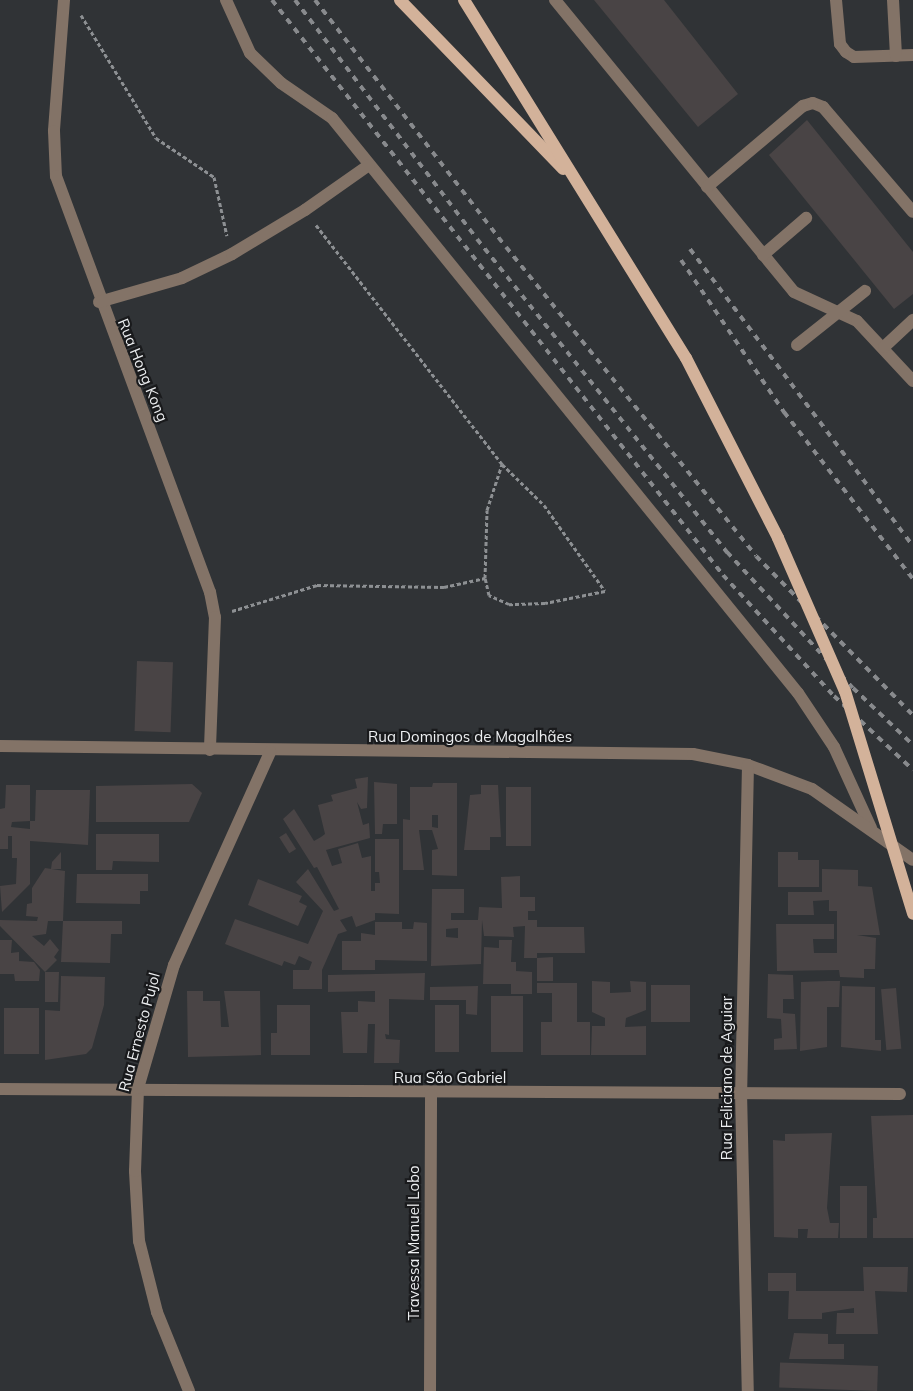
<!DOCTYPE html>
<html>
<head>
<meta charset="utf-8">
<style>
	body { margin:0 }
	#map { position:relative; width:913px; height:1391px; overflow:hidden; background:#303336; font-family:Mulish,sans-serif }
	div>[style] { position:absolute }
	[style*='--x'] { left:calc(var(--x)*1px); top:calc(var(--y)*1px); width:calc(var(--w)*1px); rotate:calc(var(--a)*1deg) }
	.building>* { inset:0; background:#494445; transform-origin:0 0 }
	.path>* { height:3px; margin-top:-1.5px; transform-origin:0; background:repeating-linear-gradient(90deg,#8d9093 0 4px,transparent 0 6.5px) }
	.minor>* { height:12px; margin:-6px; padding:0 6px; transform-origin:6px; border-radius:6px; background:#837367 }
	.major>* { height:12px; margin:-6px; padding:0 6px; transform-origin:6px; border-radius:6px; background:#d3b29a }
	.rail>* { height:4px; margin-top:-2px; transform-origin:0; background:repeating-linear-gradient(90deg,#888a8d 0 6px,transparent 0 12px) }
	.major-bridge>* { height:12px; margin:-6px; padding:0 6px; transform-origin:6px; border-radius:6px; background:#d3b29a }
	span { translate:-50% -50%; white-space:nowrap; text-align:center; line-height:1.15; -webkit-text-stroke:4.5px #191a1c; paint-order:stroke }
	.street-label { font-size:15px; color:#edeff1 }
</style>
</head>
<body>
<div id="map">
	<div class="building">
		<i style="clip-path:polygon(594px 0,664px 0,738px 94px,698px 127px)"></i>
		<i style="clip-path:polygon(807px 120px,913px 252px,913px 294px,894px 309px,769px 155px)"></i>
		<i style="left:137px;top:661px;width:36px;height:70px;rotate:2deg"></i>
		<i style="clip-path:polygon(368px 777px,367px 808px,361px 809px,357px 802px,363px 825px,369px 823px,370px 838px,326px 850px,332px 866px,342px 863px,338px 849px,358px 843px,362px 858px,371px 856px,371px 891px,375px 891px,375px 883px,380px 883px,379px 872px,375px 872px,375px 839px,399px 839px,399px 914px,375px 913px,375px 920px,356px 927px,352px 916px,340px 920px,347px 931px,338px 934px,322px 970px,322px 989px,293px 989px,293px 970px,309px 970px,312px 962px,299px 956px,295px 965px,284px 961px,282px 966px,225px 944px,235px 919px,308px 944px,323px 911px,296px 882px,308px 869px,334px 911px,339px 909px,317px 867px,314px 868px,283px 819px,294px 809px,314px 841px,321px 837px,325px 834px,318px 805px,333px 801px,331px 795px,357px 788px,355px 779px)"></i>
		<i style="clip-path:polygon(374px 782px,397px 784px,397px 824px,383px 824px,382px 834px,375px 834px)"></i>
		<i style="clip-path:polygon(evenodd,433px 783px,457px 783px,457px 876px,432px 875px,432px 850px,438px 849px,432px 830px,419px 830px,424px 870px,403px 870px,403px 819px,410px 820px,410px 787px,432px 787px,433px 783px,432px 815px,438px 815px,438px 828px,432px 827px,432px 815px)"></i>
		<i style="clip-path:polygon(192px 784px,202px 793px,189px 822px,96px 822px,96px 786px)"></i>
		<i style="clip-path:polygon(6px 785px,30px 785px,30px 821px,12px 822px,11px 827px,30px 829px,30px 821px,35px 821px,36px 790px,90px 790px,88px 845px,30px 841px,30px 884px,2px 912px,0 886px,16px 884px,17px 858px,12px 858px,12px 836px,8px 836px,8px 849px,0 849px,0 809px,5px 808px)"></i>
		<i style="clip-path:polygon(481px 785px,498px 785px,501px 837px,490px 837px,490px 850px,464px 850px,470px 795px,481px 794px)"></i>
		<i style="left:506px;top:787px;width:25px;height:59px"></i>
		<i style="left:286px;top:833px;width:19px;height:8px;rotate:58deg"></i>
		<i style="clip-path:polygon(96px 834px,159px 834px,159px 862px,113px 861px,112px 870px,96px 870px)"></i>
		<i style="clip-path:polygon(61px 852px,61px 869px,51px 869px,52px 862px)"></i>
		<i style="clip-path:polygon(778px 852px,798px 852px,798px 860px,819px 860px,819px 887px,778px 887px)"></i>
		<i style="clip-path:polygon(45px 868px,65px 871px,63px 921px,48px 921px,46px 934px,32px 936px,44px 946px,50px 939px,59px 950px,54px 957px,57px 960px,45px 972px,59px 972px,58px 1002px,45px 1002px,45px 972px,0 926px,0 920px,37px 921px,38px 917px,26px 916px,27px 904px,32px 903px,32px 888px)"></i>
		<i style="clip-path:polygon(822px 869px,858px 870px,858px 886px,872px 887px,880px 935px,857px 935px,876px 938px,875px 969px,864px 969px,864px 978px,840px 977px,839px 970px,777px 971px,776px 924px,834px 924px,834px 939px,813px 939px,814px 953px,837px 953px,837px 911px,829px 911px,829px 900px,813px 901px,814px 915px,788px 915px,788px 892px,822px 892px)"></i>
		<i style="clip-path:polygon(77px 874px,148px 874px,148px 891px,140px 891px,140px 904px,76px 903px)"></i>
		<i style="clip-path:polygon(evenodd,520px 876px,520px 897px,535px 897px,535px 911px,528px 911px,528px 920px,537px 920px,537px 927px,584px 927px,585px 953px,537px 953px,537px 958px,553px 957px,553px 981px,537px 981px,537px 958px,524px 958px,525px 926px,513px 927px,514px 937px,484px 936px,482px 920px,481px 964px,431px 966px,432px 889px,464px 889px,464px 913px,451px 913px,451px 920px,478px 920px,479px 907px,502px 908px,501px 877px,520px 876px,458px 928px,458px 938px,446px 937px,446px 929px,458px 928px)"></i>
		<i style="clip-path:polygon(258px 879px,302px 896px,299px 902px,307px 906px,298px 926px,248px 905px)"></i>
		<i style="clip-path:polygon(63px 921px,122px 921px,122px 934px,111px 934px,110px 963px,61px 962px)"></i>
		<i style="clip-path:polygon(375px 922px,402px 922px,402px 929px,413px 929px,414px 922px,427px 923px,427px 961px,375px 960px,375px 970px,342px 970px,342px 941px,361px 941px,361px 933px,375px 935px)"></i>
		<i style="clip-path:polygon(0 940px,12px 940px,11px 953px,19px 952px,19px 961px,34px 962px,40px 970px,39px 981px,15px 981px,14px 974px,0 974px)"></i>
		<i style="clip-path:polygon(499px 940px,512px 940px,511px 962px,516px 962px,516px 971px,532px 972px,532px 994px,511px 994px,511px 984px,483px 984px,484px 947px,499px 948px)"></i>
		<i style="clip-path:polygon(425px 973px,424px 1000px,389px 999px,389px 1035px,385px 1034px,386px 1039px,400px 1040px,399px 1063px,374px 1063px,375px 1024px,368px 1024px,367px 1053px,343px 1053px,341px 1012px,358px 1012px,358px 1001px,375px 1002px,375px 991px,328px 992px,328px 975px)"></i>
		<i style="clip-path:polygon(768px 974px,793px 975px,794px 999px,783px 999px,783px 1013px,795px 1014px,797px 1049px,774px 1050px,774px 1039px,782px 1038px,781px 1019px,767px 1018px)"></i>
		<i style="clip-path:polygon(61px 976px,105px 977px,104px 1005px,92px 1048px,86px 1054px,45px 1060px,45px 1010px,60px 1011px)"></i>
		<i style="clip-path:polygon(592px 981px,610px 982px,610px 993px,631px 992px,630px 981px,646px 982px,646px 1010px,626px 1018px,625px 1027px,646px 1026px,646px 1055px,591px 1055px,592px 1026px,605px 1026px,605px 1018px,592px 1012px)"></i>
		<i style="clip-path:polygon(828px 981px,840px 981px,839px 1007px,827px 1007px,827px 1047px,800px 1051px,801px 982px)"></i>
		<i style="clip-path:polygon(537px 983px,577px 983px,577px 1022px,590px 1022px,590px 1055px,541px 1055px,541px 1022px,552px 1022px,552px 993px,537px 993px)"></i>
		<i style="left:651px;top:985px;width:39px;height:37px"></i>
		<i style="clip-path:polygon(478px 986px,477px 1015px,466px 1014px,466px 1000px,430px 1000px,430px 987px)"></i>
		<i style="clip-path:polygon(842px 986px,875px 987px,875px 1040px,881px 1040px,881px 1051px,841px 1047px)"></i>
		<i style="left:896px;top:988px;width:61px;height:15px;rotate:85deg"></i>
		<i style="clip-path:polygon(187px 991px,203px 991px,203px 1001px,220px 1001px,221px 1027px,229px 1027px,224px 991px,260px 991px,261px 1055px,188px 1057px)"></i>
		<i style="left:491px;top:996px;width:32px;height:56px"></i>
		<i style="clip-path:polygon(277px 1005px,310px 1005px,310px 1055px,271px 1055px,271px 1033px,277px 1033px)"></i>
		<i style="left:459px;top:1005px;width:47px;height:24px;rotate:90deg"></i>
		<i style="left:4px;top:1008px;width:35px;height:46px"></i>
		<i style="clip-path:polygon(913px 1115px,913px 1238px,873px 1238px,873px 1218px,877px 1218px,871px 1116px)"></i>
		<i style="clip-path:polygon(832px 1133px,827px 1208px,830px 1223px,839px 1223px,838px 1238px,807px 1238px,808px 1229px,798px 1229px,798px 1238px,774px 1237px,773px 1140px,785px 1141px,785px 1134px)"></i>
		<i style="left:840px;top:1186px;width:27px;height:52px"></i>
		<i style="clip-path:polygon(863px 1267px,908px 1267px,907px 1292px,875px 1291px,878px 1334px,836px 1334px,837px 1313px,854px 1313px,854px 1308px,822px 1313px,822px 1319px,788px 1319px,789px 1291px,768px 1291px,768px 1273px,796px 1273px,796px 1291px,864px 1291px)"></i>
		<i style="clip-path:polygon(794px 1333px,828px 1334px,828px 1344px,844px 1344px,844px 1359px,789px 1359px)"></i>
		<i style="left:878px;top:1366px;width:25px;height:98px;rotate:92deg"></i>
	</div>
	<div class="path">
		<i style="--x:81;--y:15;--w:144;--a:58.6"></i>
		<i style="--x:156;--y:138;--w:70;--a:33.9"></i>
		<i style="--x:214;--y:177;--w:60;--a:77.6"></i>
		<i style="--x:316;--y:225;--w:303;--a:52.1"></i>
		<i style="--x:502;--y:464;--w:59;--a:44.3"></i>
		<i style="--x:544;--y:505;--w:105;--a:54.7"></i>
		<i style="--x:605;--y:591;--w:61;--a:168.7"></i>
		<i style="--x:545;--y:603;--w:36;--a:178"></i>
		<i style="--x:509;--y:604;--w:22;--a:-156"></i>
		<i style="--x:489;--y:595;--w:17;--a:-103"></i>
		<i style="--x:232;--y:611;--w:89;--a:-17"></i>
		<i style="--x:317;--y:585;--w:127;--a:0.9"></i>
		<i style="--x:444;--y:587;--w:42;--a:-12.4"></i>
		<i style="--x:485;--y:578;--w:68;--a:-88.3"></i>
		<i style="--x:487;--y:510;--w:48;--a:-71.9"></i>
	</div>
	<div class="minor">
		<i style="--x:64;--y:0;--w:131;--a:94.4"></i>
		<i style="--x:54;--y:131;--w:45;--a:87.5"></i>
		<i style="--x:56;--y:176;--w:444;--a:69.7"></i>
		<i style="--x:210;--y:592;--w:25;--a:79"></i>
		<i style="--x:215;--y:617;--w:133;--a:92.2"></i>
		<i style="--x:226;--y:0;--w:58;--a:65.6"></i>
		<i style="--x:250;--y:53;--w:43;--a:44.1"></i>
		<i style="--x:281;--y:83;--w:62;--a:34.5"></i>
		<i style="--x:332;--y:118;--w:740;--a:50.98"></i>
		<i style="--x:798;--y:693;--w:65;--a:56.3"></i>
		<i style="--x:834;--y:747;--w:89;--a:65.4"></i>
		<i style="--x:555;--y:0;--w:377;--a:50.7"></i>
		<i style="--x:794;--y:292;--w:69;--a:24.7"></i>
		<i style="--x:857;--y:321;--w:82;--a:47"></i>
		<i style="--x:836;--y:0;--w:44;--a:84.8"></i>
		<i style="--x:840;--y:44;--w:10;--a:53"></i>
		<i style="--x:846;--y:52;--w:9;--a:32"></i>
		<i style="--x:854;--y:57;--w:59;--a:-1.9"></i>
		<i style="--x:893;--y:0;--w:56;--a:86.9"></i>
		<i style="--x:707;--y:187;--w:126;--a:-40.2"></i>
		<i style="--x:803;--y:106;--w:10;--a:-17"></i>
		<i style="--x:813;--y:103;--w:11;--a:22"></i>
		<i style="--x:823;--y:107;--w:138;--a:49.4"></i>
		<i style="--x:763;--y:255;--w:57;--a:-40.7"></i>
		<i style="--x:99;--y:302;--w:86;--a:-16.1"></i>
		<i style="--x:182;--y:278;--w:55;--a:-25.6"></i>
		<i style="--x:232;--y:254;--w:85;--a:-31.1"></i>
		<i style="--x:305;--y:210;--w:78;--a:-35.1"></i>
		<i style="--x:797;--y:345;--w:87;--a:-38.5"></i>
		<i style="--x:884;--y:347;--w:40;--a:-43"></i>
		<i style="--x:0;--y:746;--w:693;--a:0.66"></i>
		<i style="--x:693;--y:754;--w:56;--a:11.3"></i>
		<i style="--x:748;--y:765;--w:68;--a:20.6"></i>
		<i style="--x:812;--y:789;--w:123;--a:35.1"></i>
		<i style="--x:748;--y:765;--w:327;--a:91.2"></i>
		<i style="--x:741;--y:1092;--w:299;--a:88.7"></i>
		<i style="--x:0;--y:1089;--w:900;--a:0.32"></i>
		<i style="--x:189;--y:1391;--w:85;--a:-112.1"></i>
		<i style="--x:157;--y:1312;--w:73;--a:-104.2"></i>
		<i style="--x:139;--y:1241;--w:70;--a:-93.3"></i>
		<i style="--x:135;--y:1171;--w:83;--a:-87.9"></i>
		<i style="--x:138;--y:1088;--w:128;--a:-73.7"></i>
		<i style="--x:174;--y:965;--w:234;--a:-65.7"></i>
		<i style="--x:430;--y:1391;--w:296;--a:-89.8"></i>
	</div>
	<div class="major">
		<i style="--x:400;--y:0;--w:235;--a:46"></i>
		<i style="--x:464;--y:0;--w:421;--a:58.2"></i>
		<i style="--x:686;--y:358;--w:202;--a:62.9"></i>
	</div>
	<div class="rail">
		<i style="--x:272;--y:0;--w:731;--a:51.89"></i>
		<i style="--x:723;--y:575;--w:164;--a:47.5"></i>
		<i style="--x:834;--y:696;--w:108;--a:43.1"></i>
		<i style="--x:295;--y:0;--w:300;--a:52.7"></i>
		<i style="--x:477;--y:239;--w:401;--a:51.4"></i>
		<i style="--x:727;--y:552;--w:185;--a:47.2"></i>
		<i style="--x:853;--y:688;--w:83;--a:43.5"></i>
		<i style="--x:315;--y:0;--w:312;--a:52.3"></i>
		<i style="--x:506;--y:247;--w:397;--a:51"></i>
		<i style="--x:756;--y:556;--w:223;--a:45.4"></i>
		<i style="--x:690;--y:249;--w:371;--a:53.1"></i>
		<i style="--x:681;--y:260;--w:184;--a:55.9"></i>
		<i style="--x:784;--y:412;--w:211;--a:52.3"></i>
	</div>
	<div class="major-bridge">
		<i style="--x:778;--y:538;--w:167;--a:66.4"></i>
		<i style="--x:845;--y:691;--w:233;--a:73"></i>
	</div>
	<div class="street-label">
		<span style="left:143px;top:370px;rotate:68deg">Rua Hong Kong</span>
		<span style="left:470px;top:737px">Rua Domingos de Magalhães</span>
		<span style="left:139px;top:1032px;rotate:-75deg">Rua Ernesto Pujol</span>
		<span style="left:450px;top:1078px">Rua São Gabriel</span>
		<span style="left:727px;top:1078px;rotate:-90deg">Rua Feliciano de Aguiar</span>
		<span style="left:414px;top:1243px;rotate:-90deg">Travessa Manuel Lobo</span>
	</div>
</div>
</body>
</html>
